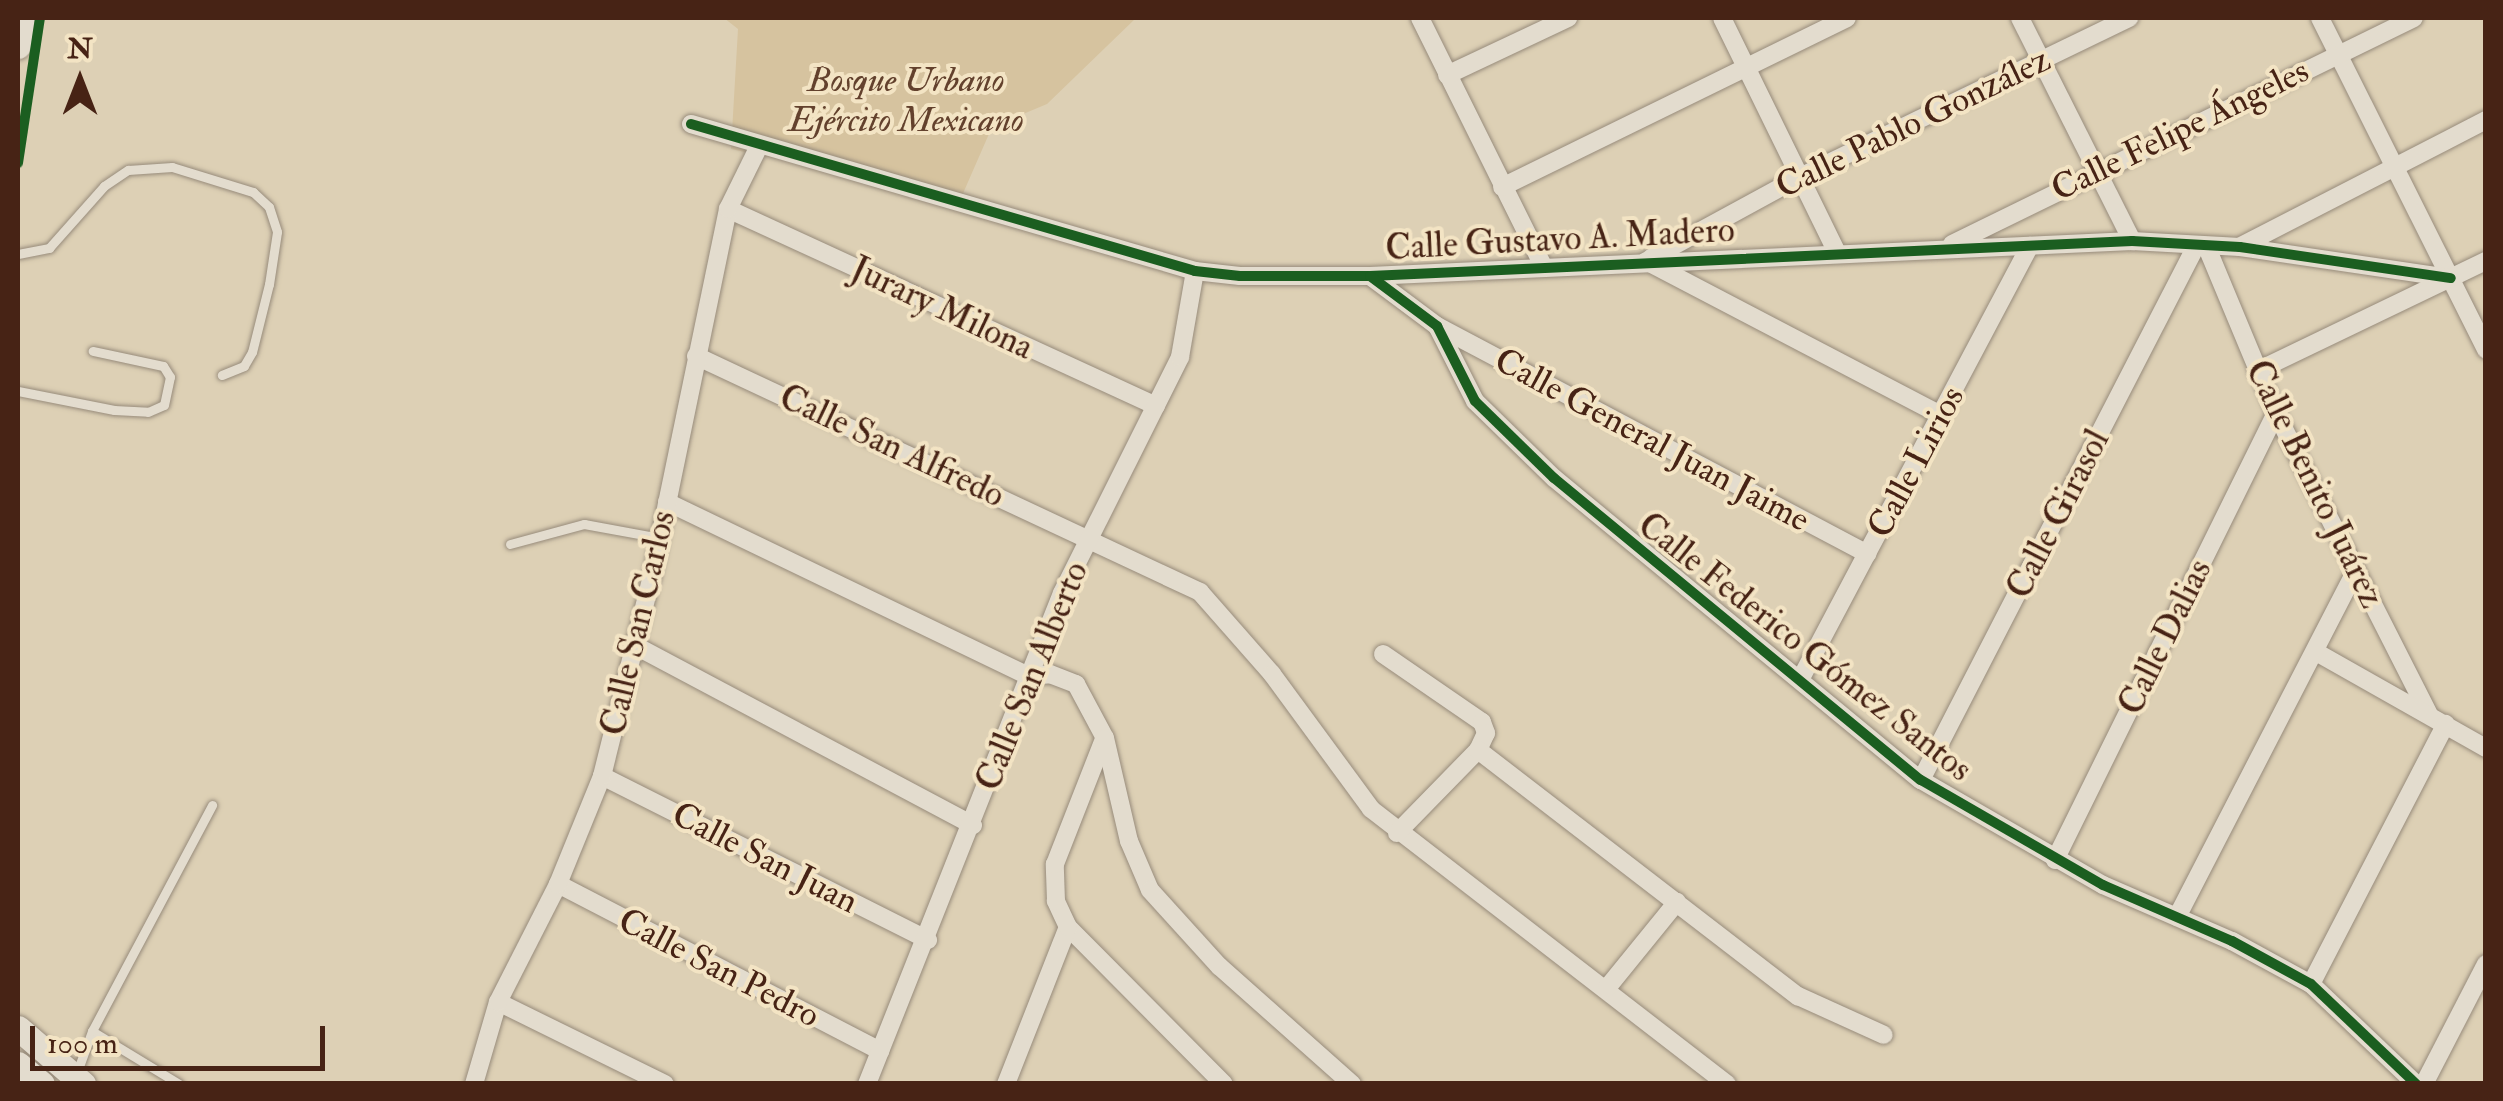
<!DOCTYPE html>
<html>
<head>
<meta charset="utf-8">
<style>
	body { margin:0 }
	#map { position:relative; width:2503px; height:1101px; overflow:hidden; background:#ddd0b5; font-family:"IM FELL Double Pica",serif }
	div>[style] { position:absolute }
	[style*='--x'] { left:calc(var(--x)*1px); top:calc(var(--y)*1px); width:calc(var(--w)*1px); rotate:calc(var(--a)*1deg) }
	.green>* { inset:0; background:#d6c39f }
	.roads { filter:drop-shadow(0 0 2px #978b7b) drop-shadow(0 0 2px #978b7b) }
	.lane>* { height:9px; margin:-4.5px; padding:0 4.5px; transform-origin:4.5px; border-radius:4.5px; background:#e3dcce }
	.street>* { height:18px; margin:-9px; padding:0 9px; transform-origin:9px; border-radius:9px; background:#e3dcce }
	.secondary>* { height:25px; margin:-12.5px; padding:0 12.5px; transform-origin:12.5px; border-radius:12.5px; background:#e3dcce }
	.cycleway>* { height:10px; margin:-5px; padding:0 5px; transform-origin:5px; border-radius:5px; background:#1b5e20 }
	span { translate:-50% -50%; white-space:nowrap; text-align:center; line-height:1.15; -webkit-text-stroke:8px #f3e4c4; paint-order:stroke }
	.park-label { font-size:35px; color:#63412d; font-style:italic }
	.street-label { font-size:35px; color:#472315 }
	.frame { position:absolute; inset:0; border:20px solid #472315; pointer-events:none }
	.north { position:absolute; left:30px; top:30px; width:100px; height:100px; -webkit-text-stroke:8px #f3e4c4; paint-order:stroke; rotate:0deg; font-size:28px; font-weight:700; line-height:40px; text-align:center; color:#472315 }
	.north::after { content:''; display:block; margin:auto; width:35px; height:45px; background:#472315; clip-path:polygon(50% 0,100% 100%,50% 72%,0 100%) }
	.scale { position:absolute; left:30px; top:1026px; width:295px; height:45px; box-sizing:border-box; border:5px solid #472315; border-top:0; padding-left:12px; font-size:30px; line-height:35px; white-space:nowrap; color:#472315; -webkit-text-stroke:8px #f3e4c4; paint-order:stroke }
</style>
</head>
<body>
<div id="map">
	<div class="green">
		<i style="clip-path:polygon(724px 18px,1136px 18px,1047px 104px,992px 127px,961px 198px,731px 149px,738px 29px)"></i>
	</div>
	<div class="roads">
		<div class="lane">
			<i style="--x:18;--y:254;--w:32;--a:-11"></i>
			<i style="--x:49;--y:248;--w:83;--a:-48.4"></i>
			<i style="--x:104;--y:186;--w:29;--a:-34"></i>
			<i style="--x:128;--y:170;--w:44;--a:-3.9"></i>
			<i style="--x:172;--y:167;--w:85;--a:17.2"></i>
			<i style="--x:253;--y:192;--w:22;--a:43"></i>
			<i style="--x:269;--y:207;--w:26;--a:72"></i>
			<i style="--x:277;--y:232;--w:53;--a:98.7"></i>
			<i style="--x:269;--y:284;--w:70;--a:104"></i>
			<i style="--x:252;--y:352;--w:16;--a:120"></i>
			<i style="--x:244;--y:366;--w:24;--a:158"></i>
			<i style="--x:18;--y:391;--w:98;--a:11.2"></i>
			<i style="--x:114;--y:410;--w:34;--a:3"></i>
			<i style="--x:148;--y:412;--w:17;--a:-24"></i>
			<i style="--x:164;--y:405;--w:29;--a:-78"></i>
			<i style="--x:170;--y:377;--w:13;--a:-122"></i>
			<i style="--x:163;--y:366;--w:72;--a:-167.9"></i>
			<i style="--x:510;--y:544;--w:77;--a:-15.1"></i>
			<i style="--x:584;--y:524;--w:77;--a:10.4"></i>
			<i style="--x:92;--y:1031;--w:102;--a:31.3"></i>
			<i style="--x:77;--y:1072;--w:44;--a:-69.9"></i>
			<i style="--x:92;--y:1031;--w:256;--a:-62"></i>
		</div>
		<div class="street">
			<i style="--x:1420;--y:18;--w:275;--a:63.6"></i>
			<i style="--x:1722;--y:18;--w:262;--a:63.9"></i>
			<i style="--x:2020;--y:18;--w:250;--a:63.3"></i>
			<i style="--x:2320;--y:18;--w:371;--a:63.4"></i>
			<i style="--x:1447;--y:75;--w:134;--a:-25.2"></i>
			<i style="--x:691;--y:124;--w:525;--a:16.26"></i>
			<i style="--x:1195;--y:271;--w:45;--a:6.3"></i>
			<i style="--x:1240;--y:276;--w:130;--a:0"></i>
			<i style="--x:1370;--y:276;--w:763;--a:-2.63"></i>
			<i style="--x:2132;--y:241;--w:108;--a:3.2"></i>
			<i style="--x:2240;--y:247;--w:213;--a:8.4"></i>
			<i style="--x:1502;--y:187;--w:384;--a:-26.1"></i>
			<i style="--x:728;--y:209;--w:471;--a:24.7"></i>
			<i style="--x:1952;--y:244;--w:514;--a:-26.07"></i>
			<i style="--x:2241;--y:246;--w:276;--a:-27.2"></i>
			<i style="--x:2208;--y:250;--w:177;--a:67.4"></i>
			<i style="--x:2276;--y:413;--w:338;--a:63.1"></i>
			<i style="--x:1651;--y:258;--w:167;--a:-28.6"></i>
			<i style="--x:1798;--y:178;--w:368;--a:-25.8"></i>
			<i style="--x:1646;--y:261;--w:332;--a:27.6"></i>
			<i style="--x:1370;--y:276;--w:84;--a:36.7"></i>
			<i style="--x:1437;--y:326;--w:84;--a:63.1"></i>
			<i style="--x:1475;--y:401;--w:110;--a:44.3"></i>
			<i style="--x:1554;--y:478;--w:475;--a:39.5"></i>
			<i style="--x:1921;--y:780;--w:210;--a:30"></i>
			<i style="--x:2103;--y:885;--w:141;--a:23.5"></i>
			<i style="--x:2232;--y:941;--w:90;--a:28.6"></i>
			<i style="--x:2311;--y:984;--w:145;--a:43.6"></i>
			<i style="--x:1437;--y:326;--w:487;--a:27.9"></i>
			<i style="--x:696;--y:356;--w:557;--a:25.09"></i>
			<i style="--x:1200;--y:592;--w:109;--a:48.7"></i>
			<i style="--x:1272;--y:674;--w:167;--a:53.7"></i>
			<i style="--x:1371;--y:809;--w:450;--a:37.7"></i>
			<i style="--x:2257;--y:371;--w:254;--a:-25.7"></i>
			<i style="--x:667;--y:502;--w:402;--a:25.7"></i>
			<i style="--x:1029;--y:676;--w:21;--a:-5"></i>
			<i style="--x:1050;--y:674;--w:28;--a:21"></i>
			<i style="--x:1076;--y:684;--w:61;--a:61.8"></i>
			<i style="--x:1105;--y:738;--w:106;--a:76.9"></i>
			<i style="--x:1129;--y:841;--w:53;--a:66.8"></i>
			<i style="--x:1150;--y:890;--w:103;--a:47.8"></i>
			<i style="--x:1219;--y:966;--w:178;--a:41.6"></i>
			<i style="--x:634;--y:645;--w:384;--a:28"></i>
			<i style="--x:2316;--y:652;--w:195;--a:29.5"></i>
			<i style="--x:1383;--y:654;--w:120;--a:34.5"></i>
			<i style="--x:1482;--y:722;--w:12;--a:70"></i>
			<i style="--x:1486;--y:733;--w:19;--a:115"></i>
			<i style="--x:1478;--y:750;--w:116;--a:134.3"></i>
			<i style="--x:1801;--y:678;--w:489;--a:-62.1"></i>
			<i style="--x:1478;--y:750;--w:404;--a:37.6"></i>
			<i style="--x:1798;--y:996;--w:94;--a:24.4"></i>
			<i style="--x:602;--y:776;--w:365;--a:26.7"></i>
			<i style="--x:1921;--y:780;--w:598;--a:-62.75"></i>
			<i style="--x:2055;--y:860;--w:499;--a:-63.7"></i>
			<i style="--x:558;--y:884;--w:363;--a:27.4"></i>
			<i style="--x:2177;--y:917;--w:390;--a:-62.7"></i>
			<i style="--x:1068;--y:927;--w:221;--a:45.2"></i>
			<i style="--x:2311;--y:984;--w:293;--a:-62.6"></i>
			<i style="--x:1607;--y:988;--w:111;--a:-50.9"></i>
			<i style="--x:498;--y:1002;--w:186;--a:26.2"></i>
			<i style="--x:474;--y:1084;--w:85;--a:-73.7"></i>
			<i style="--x:498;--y:1002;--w:132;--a:-63"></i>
			<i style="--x:558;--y:884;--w:117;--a:-67.8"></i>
			<i style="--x:602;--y:776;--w:206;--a:-76"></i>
			<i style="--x:652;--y:576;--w:375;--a:-78.3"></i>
			<i style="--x:728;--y:209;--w:68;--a:-63.8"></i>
			<i style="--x:867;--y:1084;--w:528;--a:-68.34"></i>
			<i style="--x:1062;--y:593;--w:264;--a:-63.4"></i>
			<i style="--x:1180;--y:357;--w:87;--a:-80.1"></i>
			<i style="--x:1006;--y:1084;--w:169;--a:-68.5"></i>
			<i style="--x:1068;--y:927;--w:29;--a:-115"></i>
			<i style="--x:1056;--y:901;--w:37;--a:-92"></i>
			<i style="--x:1055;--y:864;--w:134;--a:-68.6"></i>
			<i style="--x:2424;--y:1084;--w:135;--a:-62.7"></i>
		</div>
		<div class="secondary">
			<i style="--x:18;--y:46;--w:28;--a:-80"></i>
			<i style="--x:18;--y:1028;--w:86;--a:40.7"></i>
			<i style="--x:18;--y:1064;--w:31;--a:40"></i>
		</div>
	</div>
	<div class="cycleway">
		<i style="--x:691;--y:124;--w:525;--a:16.26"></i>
		<i style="--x:1195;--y:271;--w:45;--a:6.3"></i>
		<i style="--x:1240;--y:276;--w:130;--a:0"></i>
		<i style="--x:1370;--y:276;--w:763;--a:-2.63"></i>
		<i style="--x:2132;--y:241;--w:108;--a:3.2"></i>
		<i style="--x:2240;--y:247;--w:213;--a:8.4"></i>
		<i style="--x:18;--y:163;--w:147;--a:-81.4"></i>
		<i style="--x:1370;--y:276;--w:84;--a:36.7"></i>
		<i style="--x:1437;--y:326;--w:84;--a:63.1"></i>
		<i style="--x:1475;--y:401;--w:110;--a:44.3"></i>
		<i style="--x:1554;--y:478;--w:475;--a:39.5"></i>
		<i style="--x:1921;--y:780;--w:210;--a:30"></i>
		<i style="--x:2103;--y:885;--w:141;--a:23.5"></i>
		<i style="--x:2232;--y:941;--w:90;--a:28.6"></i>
		<i style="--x:2311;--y:984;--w:145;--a:43.6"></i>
	</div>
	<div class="park-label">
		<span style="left:906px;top:100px">Bosque Urbano<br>Ejército Mexicano</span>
	</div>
	<div class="street-label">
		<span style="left:1913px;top:123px;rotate:-26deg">Calle Pablo González</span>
		<span style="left:2180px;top:130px;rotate:-26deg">Calle Felipe Ángeles</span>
		<span style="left:1560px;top:239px;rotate:-3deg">Calle Gustavo A. Madero</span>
		<span style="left:942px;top:308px;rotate:25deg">Jurary Milona</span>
		<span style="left:1652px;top:440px;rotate:28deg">Calle General Juan Jaime</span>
		<span style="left:892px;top:446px;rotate:25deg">Calle San Alfredo</span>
		<span style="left:1916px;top:462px;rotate:-62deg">Calle Lirios</span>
		<span style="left:2315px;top:484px;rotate:64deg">Calle Benito Juárez</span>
		<span style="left:2058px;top:514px;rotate:-63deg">Calle Girasol</span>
		<span style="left:638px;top:623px;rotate:-77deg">Calle San Carlos</span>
		<span style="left:2165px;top:637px;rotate:-64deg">Calle Dalias</span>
		<span style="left:1805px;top:647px;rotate:38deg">Calle Federico Gómez Santos</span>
		<span style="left:1032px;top:676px;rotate:-68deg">Calle San Alberto</span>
		<span style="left:765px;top:858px;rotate:27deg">Calle San Juan</span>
		<span style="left:719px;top:968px;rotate:27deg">Calle San Pedro</span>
	</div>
	<div class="frame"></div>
	<div class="north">N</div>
	<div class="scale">100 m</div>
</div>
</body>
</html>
